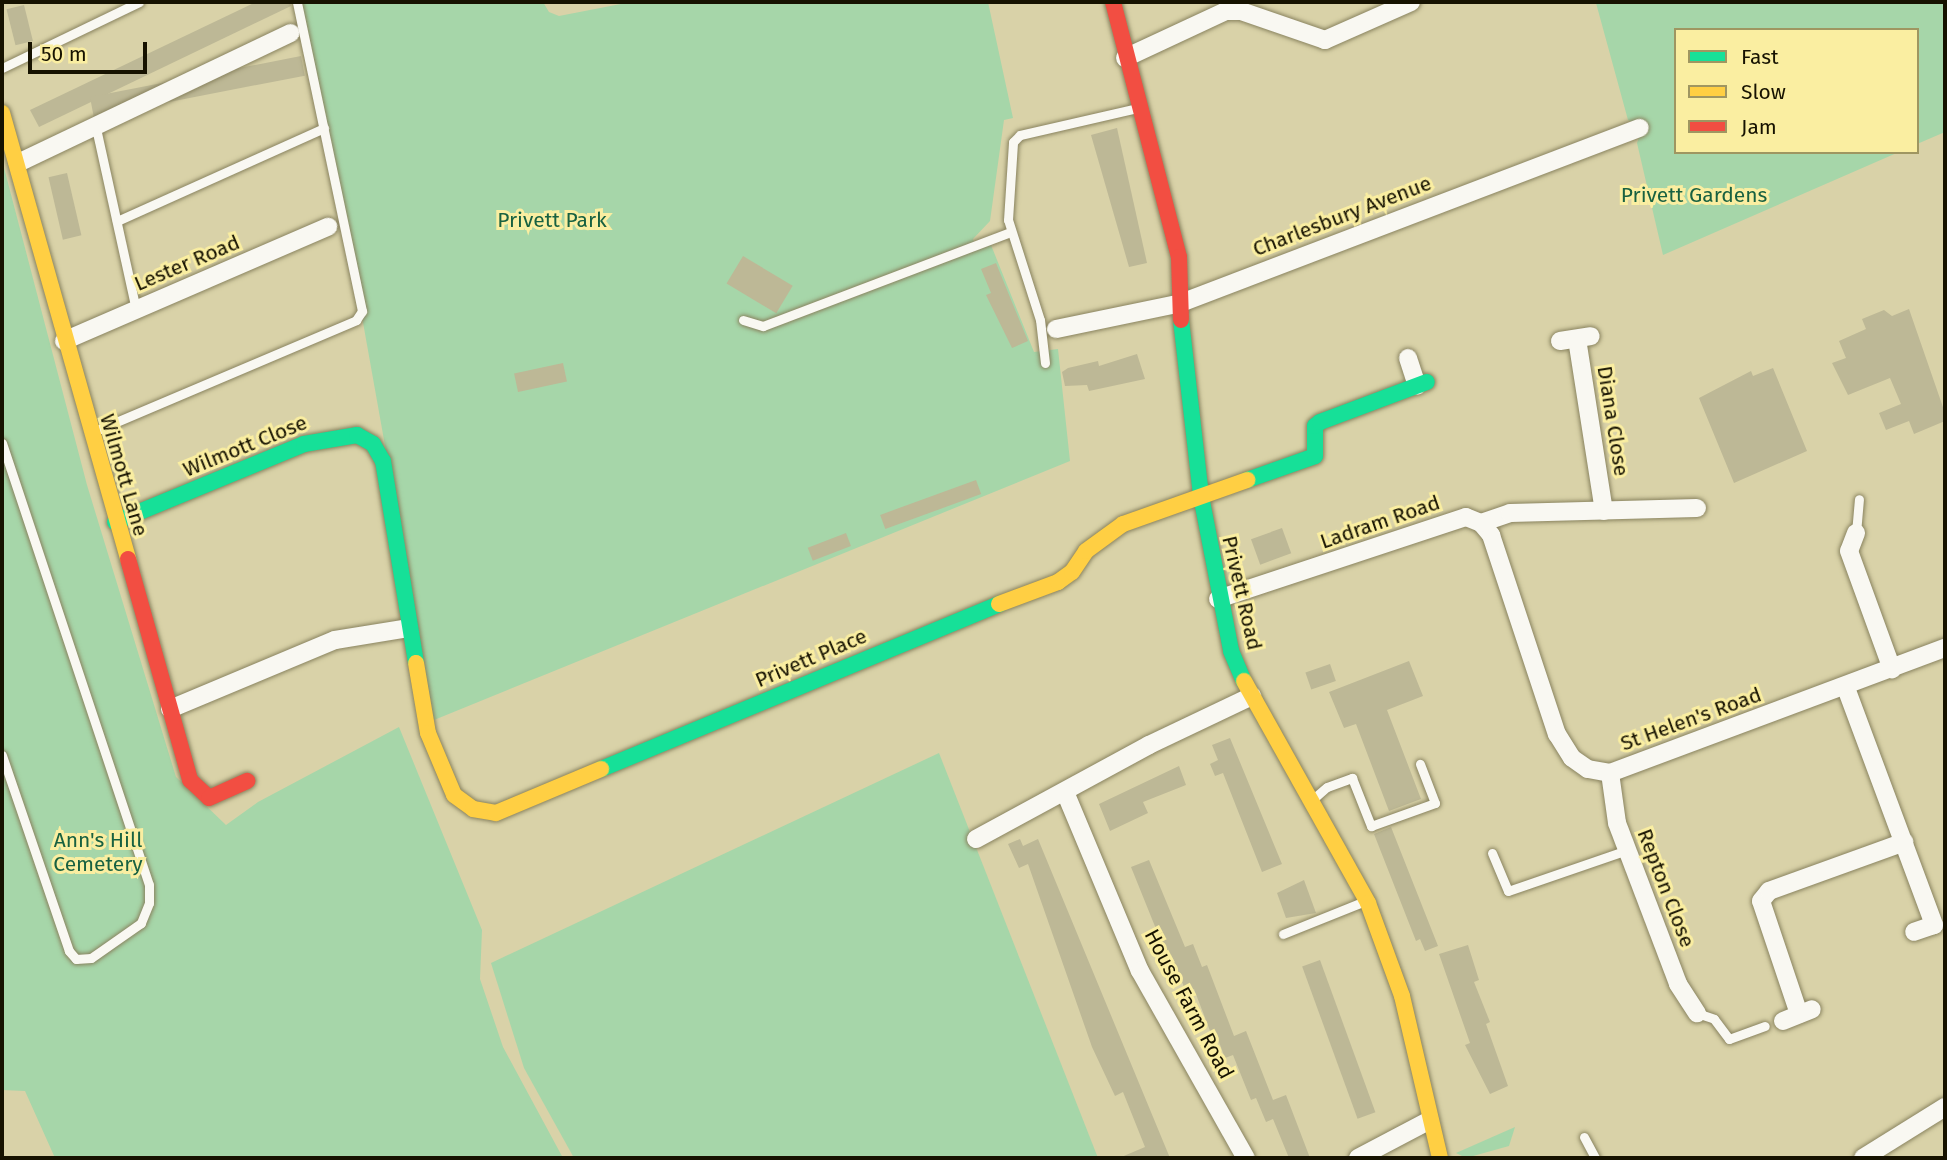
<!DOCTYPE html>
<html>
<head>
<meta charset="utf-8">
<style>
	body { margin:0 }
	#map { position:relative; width:1947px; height:1160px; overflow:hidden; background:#d9d2a8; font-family:"Fira Sans",sans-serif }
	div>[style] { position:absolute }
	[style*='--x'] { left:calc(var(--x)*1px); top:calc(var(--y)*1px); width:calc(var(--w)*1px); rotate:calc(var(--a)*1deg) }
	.green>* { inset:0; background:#a6d6a9 }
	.building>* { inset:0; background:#bdb896; transform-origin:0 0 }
	.roads { filter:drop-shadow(0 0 2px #89835f) drop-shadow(0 0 2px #89835f) }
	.lane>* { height:9px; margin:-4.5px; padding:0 4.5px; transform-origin:4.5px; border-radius:4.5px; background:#f9f8f2 }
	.street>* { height:18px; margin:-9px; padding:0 9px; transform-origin:9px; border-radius:9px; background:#f9f8f2 }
	.fast>* { height:16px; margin:-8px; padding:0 8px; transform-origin:8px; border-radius:8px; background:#16e098 }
	.slow>* { height:16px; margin:-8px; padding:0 8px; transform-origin:8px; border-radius:8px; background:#ffcf43 }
	.jam>* { height:16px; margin:-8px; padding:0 8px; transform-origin:8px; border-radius:8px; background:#f24e42 }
	span { translate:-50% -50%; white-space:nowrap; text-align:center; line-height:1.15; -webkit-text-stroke:6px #faeea1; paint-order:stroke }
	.park-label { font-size:21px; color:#186141 }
	.street-label { font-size:21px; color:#161200 }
	.frame { position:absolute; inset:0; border:4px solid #161200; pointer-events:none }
	.legend { position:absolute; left:1674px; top:28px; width:245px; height:126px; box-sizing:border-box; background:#faeea1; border:2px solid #9f9661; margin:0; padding:9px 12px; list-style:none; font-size:21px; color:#161200 }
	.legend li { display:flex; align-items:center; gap:14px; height:35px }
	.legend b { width:35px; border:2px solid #9f9661 }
	.scale { position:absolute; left:28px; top:42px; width:119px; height:32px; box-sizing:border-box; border:4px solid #161200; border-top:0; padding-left:9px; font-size:21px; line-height:24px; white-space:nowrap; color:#161200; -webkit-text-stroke:5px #faeea1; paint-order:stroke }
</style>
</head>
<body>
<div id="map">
	<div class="green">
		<i style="clip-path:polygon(300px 2px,543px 2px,549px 12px,559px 16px,631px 2px,988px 2px,1013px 118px,1004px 120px,990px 221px,973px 239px,977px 250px,991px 245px,1034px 352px,1058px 349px,1070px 461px,434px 720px,339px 188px)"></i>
		<i style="clip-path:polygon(1945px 2px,1945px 132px,1917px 144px,1917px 30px,1676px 30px,1676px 152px,1899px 152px,1663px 255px,1637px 143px,1643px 127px,1628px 120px,1596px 3px)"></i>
		<i style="clip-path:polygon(2px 160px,87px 485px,176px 777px,226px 825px,258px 802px,399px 727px,482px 930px,480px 979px,503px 1047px,563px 1158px,55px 1158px,25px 1091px,2px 1090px)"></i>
		<i style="clip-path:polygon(939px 753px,1098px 1158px,574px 1158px,524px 1068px,491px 963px)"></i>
		<i style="clip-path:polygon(1515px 1127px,1509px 1146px,1466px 1158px,1456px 1153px)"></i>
	</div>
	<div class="building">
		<i style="clip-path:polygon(256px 2px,290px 2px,291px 6px,39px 127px,30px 110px)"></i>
		<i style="left:24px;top:5px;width:37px;height:18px;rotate:76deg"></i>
		<i style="left:301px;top:56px;width:20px;height:215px;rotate:79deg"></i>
		<i style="clip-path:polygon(1117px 128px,1147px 263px,1129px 267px,1091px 135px)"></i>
		<i style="left:67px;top:173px;width:64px;height:19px;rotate:77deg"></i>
		<i style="left:743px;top:256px;width:58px;height:32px;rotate:31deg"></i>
		<i style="clip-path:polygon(996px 263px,1028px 341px,1012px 348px,986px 295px,991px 293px,981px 269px)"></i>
		<i style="clip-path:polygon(1909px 309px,1945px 413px,1945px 421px,1914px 434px,1909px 421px,1886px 430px,1879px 413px,1901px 404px,1890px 378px,1848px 395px,1832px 363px,1846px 358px,1839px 341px,1866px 329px,1862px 319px,1884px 310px,1892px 316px)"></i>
		<i style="clip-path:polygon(1137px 354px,1145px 379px,1089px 391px,1087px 385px,1065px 386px,1062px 372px,1068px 368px,1098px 361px,1099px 366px)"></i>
		<i style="left:563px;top:363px;width:19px;height:50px;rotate:78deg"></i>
		<i style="clip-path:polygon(1773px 368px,1807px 451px,1734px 483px,1699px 398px,1751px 371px,1753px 376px)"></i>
		<i style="left:976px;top:480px;width:15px;height:102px;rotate:70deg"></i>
		<i style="left:1282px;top:528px;width:27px;height:33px;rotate:70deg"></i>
		<i style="left:846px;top:533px;width:14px;height:41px;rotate:69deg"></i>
		<i style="clip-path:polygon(1409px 661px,1423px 696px,1387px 710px,1421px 799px,1389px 811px,1356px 724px,1344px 728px,1329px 692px)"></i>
		<i style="left:1330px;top:664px;width:18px;height:26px;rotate:71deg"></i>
		<i style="clip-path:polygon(1230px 738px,1282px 864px,1262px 872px,1223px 773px,1215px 776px,1210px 764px,1218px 760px,1212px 745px)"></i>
		<i style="clip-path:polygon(1179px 766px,1186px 785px,1143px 802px,1148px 813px,1110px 831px,1099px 804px)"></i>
		<i style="clip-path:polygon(1391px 827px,1438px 946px,1425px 951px,1420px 939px,1416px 941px,1374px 834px)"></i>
		<i style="clip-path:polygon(1020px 839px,1023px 846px,1038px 839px,1170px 1158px,1119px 1158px,1145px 1147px,1123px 1092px,1115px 1096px,1092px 1047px,1028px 864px,1019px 868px,1008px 844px)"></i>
		<i style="clip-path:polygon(1149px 860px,1185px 947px,1193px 944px,1202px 967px,1207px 965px,1234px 1036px,1246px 1031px,1273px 1100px,1286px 1095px,1310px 1158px,1289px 1158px,1273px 1119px,1266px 1122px,1256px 1098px,1251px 1100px,1233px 1055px,1225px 1058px,1216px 1034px,1212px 1036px,1194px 989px,1186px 992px,1177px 969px,1173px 971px,1131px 867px)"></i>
		<i style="clip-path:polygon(1304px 880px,1316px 913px,1286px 918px,1277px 893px)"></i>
		<i style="clip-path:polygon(1468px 945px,1479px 980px,1474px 982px,1490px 1022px,1486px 1024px,1508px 1086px,1490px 1094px,1465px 1045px,1470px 1043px,1439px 954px)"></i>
		<i style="left:1320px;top:960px;width:162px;height:19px;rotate:70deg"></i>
	</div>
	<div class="roads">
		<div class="lane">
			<i style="--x:2;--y:68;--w:152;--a:-25.7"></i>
			<i style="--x:96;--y:128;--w:186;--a:77.6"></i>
			<i style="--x:117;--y:221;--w:227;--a:-24.2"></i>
			<i style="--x:743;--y:320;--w:21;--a:17"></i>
			<i style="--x:763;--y:326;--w:264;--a:-20.8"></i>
			<i style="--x:1045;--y:363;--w:43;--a:-96.6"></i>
			<i style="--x:1040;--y:320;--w:105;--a:-107.7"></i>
			<i style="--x:1008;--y:220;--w:78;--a:-86.3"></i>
			<i style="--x:1013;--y:142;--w:10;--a:-45"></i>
			<i style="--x:1020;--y:135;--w:121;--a:-12.9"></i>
			<i style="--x:95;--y:431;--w:284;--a:-23"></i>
			<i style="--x:356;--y:320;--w:11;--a:-56"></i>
			<i style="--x:362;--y:311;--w:316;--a:-101.9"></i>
			<i style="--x:2;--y:443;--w:466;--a:71.6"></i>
			<i style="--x:149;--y:885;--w:18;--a:90"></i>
			<i style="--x:149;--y:903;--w:22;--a:112"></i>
			<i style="--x:141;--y:923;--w:61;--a:145"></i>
			<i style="--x:91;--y:958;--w:15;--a:176"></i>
			<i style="--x:76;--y:959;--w:11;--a:-131"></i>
			<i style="--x:69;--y:951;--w:207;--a:-108.9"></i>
			<i style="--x:1856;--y:533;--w:34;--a:-85"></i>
			<i style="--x:1313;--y:799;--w:18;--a:-41"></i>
			<i style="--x:1327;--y:787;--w:27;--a:-20"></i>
			<i style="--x:1352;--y:778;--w:52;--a:68.4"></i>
			<i style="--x:1371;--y:826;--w:68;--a:-19.8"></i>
			<i style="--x:1435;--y:803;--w:42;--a:-111"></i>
			<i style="--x:1492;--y:853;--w:41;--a:67.2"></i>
			<i style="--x:1508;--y:891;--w:126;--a:-19"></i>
			<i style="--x:1283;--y:934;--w:88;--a:-21.9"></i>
			<i style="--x:1697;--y:1013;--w:18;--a:19"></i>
			<i style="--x:1714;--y:1019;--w:25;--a:53"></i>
			<i style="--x:1729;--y:1039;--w:38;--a:-20"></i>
			<i style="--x:1584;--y:1137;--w:24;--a:62"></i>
		</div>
		<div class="street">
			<i style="--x:1125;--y:58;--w:111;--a:-25"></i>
			<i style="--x:1226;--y:11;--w:15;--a:0"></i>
			<i style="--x:1241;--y:11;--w:89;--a:19"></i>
			<i style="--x:1325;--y:40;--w:94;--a:-23.8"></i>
			<i style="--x:18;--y:163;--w:302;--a:-25.5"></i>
			<i style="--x:1056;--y:329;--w:128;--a:-11.7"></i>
			<i style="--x:1181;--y:303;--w:491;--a:-20.9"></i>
			<i style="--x:1577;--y:339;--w:174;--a:81.1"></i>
			<i style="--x:64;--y:341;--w:288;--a:-23.4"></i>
			<i style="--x:1560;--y:341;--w:31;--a:-9"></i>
			<i style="--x:1408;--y:358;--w:29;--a:72"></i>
			<i style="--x:1481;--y:523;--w:16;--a:50"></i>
			<i style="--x:1491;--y:535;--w:210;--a:71.7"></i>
			<i style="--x:1557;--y:734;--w:28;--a:58"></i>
			<i style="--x:1572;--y:758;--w:19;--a:35"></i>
			<i style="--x:1588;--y:769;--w:22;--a:10"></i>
			<i style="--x:1610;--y:773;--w:358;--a:-20.5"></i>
			<i style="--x:1856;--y:533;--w:19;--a:111"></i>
			<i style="--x:1849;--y:551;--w:126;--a:70"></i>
			<i style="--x:1218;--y:599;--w:261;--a:-18.3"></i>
			<i style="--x:1466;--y:517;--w:16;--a:22"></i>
			<i style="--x:1481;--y:523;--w:31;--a:-19"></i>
			<i style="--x:1510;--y:513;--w:187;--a:-1.5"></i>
			<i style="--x:1846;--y:688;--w:253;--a:69.6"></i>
			<i style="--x:1934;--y:925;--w:21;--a:161"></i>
			<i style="--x:170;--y:709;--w:179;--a:-22.7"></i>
			<i style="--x:335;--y:640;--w:74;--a:-9.3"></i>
			<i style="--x:1610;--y:773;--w:50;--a:82"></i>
			<i style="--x:1617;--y:823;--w:172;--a:69.2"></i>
			<i style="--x:1678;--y:984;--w:35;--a:57"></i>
			<i style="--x:1065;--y:792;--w:194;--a:67.3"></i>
			<i style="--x:1140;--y:971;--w:215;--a:60.5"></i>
			<i style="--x:976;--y:839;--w:197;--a:-28.5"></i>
			<i style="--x:1149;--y:745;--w:114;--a:-25.4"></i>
			<i style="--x:1799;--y:1014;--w:119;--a:-108.6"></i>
			<i style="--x:1761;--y:901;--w:13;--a:-51"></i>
			<i style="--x:1769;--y:891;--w:144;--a:-19.9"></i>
			<i style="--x:1783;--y:1021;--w:31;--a:-22"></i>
			<i style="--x:1358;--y:1158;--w:81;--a:-27.8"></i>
			<i style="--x:1863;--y:1158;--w:97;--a:-31.9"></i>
		</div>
		<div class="fast">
			<i style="--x:1181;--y:320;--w:177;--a:83.5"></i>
			<i style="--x:1201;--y:496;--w:158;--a:79"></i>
			<i style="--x:1231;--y:651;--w:33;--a:67"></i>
			<i style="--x:1247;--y:480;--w:72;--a:-19.4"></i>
			<i style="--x:1315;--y:456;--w:30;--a:-90"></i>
			<i style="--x:1315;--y:426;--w:6;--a:-39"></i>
			<i style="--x:1320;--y:422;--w:114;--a:-20.5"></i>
			<i style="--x:115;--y:522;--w:204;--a:-22.4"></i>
			<i style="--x:304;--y:444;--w:54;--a:-9.6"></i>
			<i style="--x:357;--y:435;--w:18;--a:29"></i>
			<i style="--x:373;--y:444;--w:20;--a:60"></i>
			<i style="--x:383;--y:461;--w:205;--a:80.7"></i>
			<i style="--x:601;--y:769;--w:431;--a:-22.5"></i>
		</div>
		<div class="slow">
			<i style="--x:2;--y:113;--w:463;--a:74.2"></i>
			<i style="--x:999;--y:604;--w:63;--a:-20.4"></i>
			<i style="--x:1058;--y:582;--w:17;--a:-36"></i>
			<i style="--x:1072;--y:572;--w:25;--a:-56"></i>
			<i style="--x:1086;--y:551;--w:46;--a:-36.1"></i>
			<i style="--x:1123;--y:524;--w:132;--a:-19.5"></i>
			<i style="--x:416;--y:663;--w:71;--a:80.3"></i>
			<i style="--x:428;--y:733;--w:67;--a:67.2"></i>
			<i style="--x:454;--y:795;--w:24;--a:36"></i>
			<i style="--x:473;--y:809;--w:23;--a:10"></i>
			<i style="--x:496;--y:813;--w:114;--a:-22.7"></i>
			<i style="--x:1244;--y:681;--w:254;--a:60.8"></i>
			<i style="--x:1368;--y:903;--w:99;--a:69.9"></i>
			<i style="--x:1402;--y:996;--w:166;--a:76.8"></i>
		</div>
		<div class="jam">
			<i style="--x:1113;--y:2;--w:263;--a:75.5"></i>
			<i style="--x:1179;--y:257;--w:63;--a:88.2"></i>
			<i style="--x:128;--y:559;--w:230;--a:74.3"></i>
			<i style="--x:190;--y:780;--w:26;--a:43"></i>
			<i style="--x:209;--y:798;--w:42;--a:-24.1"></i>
		</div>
	</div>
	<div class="park-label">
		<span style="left:1694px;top:195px">Privett Gardens</span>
		<span style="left:552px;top:220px">Privett Park</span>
		<span style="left:98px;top:852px">Ann's Hill<br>Cemetery</span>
	</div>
	<div class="street-label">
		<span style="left:1342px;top:216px;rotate:-21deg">Charlesbury Avenue</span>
		<span style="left:187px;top:263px;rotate:-23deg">Lester Road</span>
		<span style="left:1613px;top:421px;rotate:81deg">Diana Close</span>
		<span style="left:245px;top:446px;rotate:-22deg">Wilmott Close</span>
		<span style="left:124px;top:475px;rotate:74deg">Wilmott Lane</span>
		<span style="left:1380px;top:522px;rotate:-19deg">Ladram Road</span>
		<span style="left:1242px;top:593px;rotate:77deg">Privett Road</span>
		<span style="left:811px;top:658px;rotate:-23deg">Privett Place</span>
		<span style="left:1691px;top:719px;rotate:-20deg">St Helen's Road</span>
		<span style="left:1666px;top:888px;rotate:69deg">Repton Close</span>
		<span style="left:1189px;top:1004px;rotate:62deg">House Farm Road</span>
	</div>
	<div class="frame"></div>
	<ul class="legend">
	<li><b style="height:9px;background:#16e098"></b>Fast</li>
	<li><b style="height:9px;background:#ffcf43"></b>Slow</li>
	<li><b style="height:9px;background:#f24e42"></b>Jam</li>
	</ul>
	<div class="scale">50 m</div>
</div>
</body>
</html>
